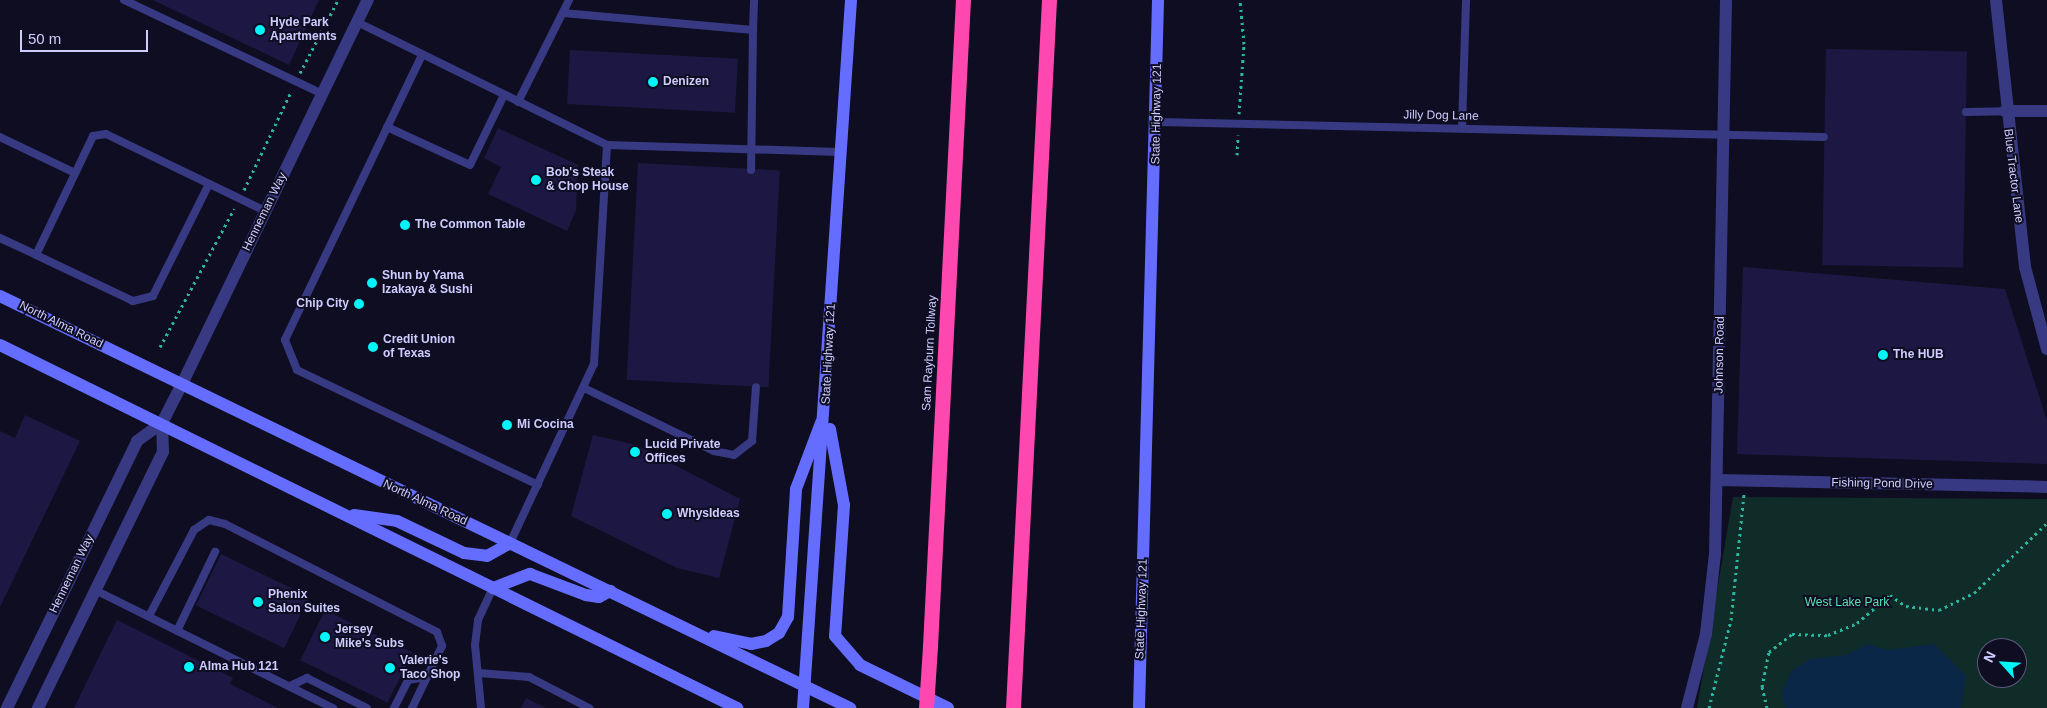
<!DOCTYPE html>
<html>
<head>
<meta charset="utf-8">
<style>
	body { margin:0 }
	#map { position:relative; width:2047px; height:708px; overflow:hidden; background:#0f0d22; font-family:Helvetica,sans-serif }
	div>[style] { position:absolute }
	[style*='--x'] { left:calc(var(--x)*1px); top:calc(var(--y)*1px); width:calc(var(--w)*1px); rotate:calc(var(--a)*1deg) }
	.green>* { inset:0; background:#102c28 }
	.water>* { inset:0; background:#0b2747 }
	.building>* { inset:0; background:#1d1843; transform-origin:0 0 }
	.path>* { height:3px; margin-top:-1.5px; transform-origin:0; background:repeating-linear-gradient(90deg,#2bb6a2 0 2.5px,transparent 0 6.5px) }
	.lane>* { height:8px; margin:-4px; padding:0 4px; transform-origin:4px; border-radius:4px; background:#373a82 }
	.street>* { height:12px; margin:-6px; padding:0 6px; transform-origin:6px; border-radius:6px; background:#373a82 }
	.secondary>* { height:12px; margin:-6px; padding:0 6px; transform-origin:6px; border-radius:6px; background:#646dff }
	.highway>* { height:15px; margin:-7.5px; padding:0 7.5px; transform-origin:7.5px; border-radius:7.5px; background:#ff48af }
	.highway-bridge>* { height:15px; margin:-7.5px; padding:0 7.5px; transform-origin:7.5px; border-radius:7.5px; background:#ff48af }
	.dots>* { width:14px; height:14px; translate:-50% -50%; box-sizing:border-box; border:2px solid #0f0d22; border-radius:50% }
	span { translate:-50% -50%; white-space:nowrap; text-align:center; line-height:1.15; -webkit-text-stroke:4px #0f0d22; paint-order:stroke }
	.poi-label { font-size:12px; color:#cfcdff; font-weight:700 }
	.left { translate:0 -50%; text-align:left }
	.right { translate:-100% -50%; text-align:right }
	.street-label { font-size:12px; color:#cfcdff }
	.park-label { font-size:12px; color:#57e2b3 }
	.north { position:absolute; left:1977px; top:638px; width:50px; height:50px; box-sizing:border-box; background:#0f0d22; border:1px solid #5c5a7a; border-radius:50%; rotate:296deg; font-size:14px; font-weight:700; line-height:20px; text-align:center; color:#cfcdff }
	.north::after { content:''; display:block; margin:auto; width:18px; height:22px; background:#00f4f8; clip-path:polygon(50% 0,100% 100%,50% 72%,0 100%) }
	.scale { position:absolute; left:20px; top:30px; width:128px; height:22px; box-sizing:border-box; border:2px solid #cfcdff; border-top:0; padding-left:6px; font-size:15px; line-height:18px; white-space:nowrap; color:#cfcdff; -webkit-text-stroke:4px #0f0d22; paint-order:stroke }
</style>
</head>
<body>
<div id="map">
	<div class="green">
		<i style="clip-path:polygon(evenodd,1733px 497px,2047px 499px,2047px 708px,1697px 708px,1733px 497px,1987px 648px,2017px 648px,2017px 678px,1987px 678px,1987px 648px)"></i>
	</div>
	<div class="water">
		<i style="clip-path:polygon(1868px 644px,1887px 650px,1934px 644px,1966px 676px,1961px 708px,1786px 708px,1781px 693px,1792px 671px,1810px 659px,1846px 655px)"></i>
	</div>
	<div class="building">
		<i style="clip-path:polygon(153px 0,319px 0,289px 65px)"></i>
		<i style="left:1826px;top:49px;width:141px;height:216px;rotate:1deg"></i>
		<i style="left:570px;top:50px;width:168px;height:54px;rotate:3deg"></i>
		<i style="clip-path:polygon(498px 128px,578px 165px,576px 210px,567px 231px,488px 194px,501px 167px,484px 158px)"></i>
		<i style="left:638px;top:163px;width:142px;height:217px;rotate:3deg"></i>
		<i style="clip-path:polygon(1743px 267px,2005px 289px,2047px 421px,2047px 464px,1737px 454px)"></i>
		<i style="clip-path:polygon(25px 415px,80px 441px,0 607px,0 431px,15px 438px)"></i>
		<i style="clip-path:polygon(593px 435px,636px 445px,740px 499px,719px 578px,677px 568px,571px 516px)"></i>
		<i style="left:221px;top:554px;width:98px;height:57px;rotate:26deg"></i>
		<i style="left:325px;top:610px;width:97px;height:56px;rotate:26deg"></i>
		<i style="clip-path:polygon(117px 620px,233px 678px,230px 684px,278px 708px,74px 708px)"></i>
		<i style="clip-path:polygon(526px 698px,546px 708px,521px 708px)"></i>
	</div>
	<div class="path">
		<i style="--x:300;--y:73;--w:82;--a:-62.5"></i>
		<i style="--x:1239;--y:114;--w:70;--a:-85.9"></i>
		<i style="--x:1244;--y:44;--w:44;--a:-95.2"></i>
		<i style="--x:1237;--y:155;--w:20;--a:-87"></i>
		<i style="--x:244;--y:190;--w:109;--a:-64.4"></i>
		<i style="--x:160;--y:347;--w:157;--a:-61.8"></i>
		<i style="--x:1709;--y:708;--w:91;--a:-76"></i>
		<i style="--x:1731;--y:620;--w:127;--a:-84.1"></i>
		<i style="--x:1767;--y:708;--w:22;--a:-103"></i>
		<i style="--x:1762;--y:687;--w:36;--a:-79"></i>
		<i style="--x:1769;--y:652;--w:29;--a:-38"></i>
		<i style="--x:1792;--y:634;--w:36;--a:2"></i>
		<i style="--x:1828;--y:635;--w:31;--a:-22"></i>
		<i style="--x:1857;--y:623;--w:43;--a:-40.3"></i>
		<i style="--x:1890;--y:595;--w:19;--a:35"></i>
		<i style="--x:1906;--y:606;--w:33;--a:7"></i>
		<i style="--x:1939;--y:610;--w:39;--a:-26"></i>
		<i style="--x:1974;--y:593;--w:101;--a:-43.8"></i>
	</div>
	<div class="lane">
		<i style="--x:124;--y:0;--w:220;--a:25.3"></i>
		<i style="--x:563;--y:13;--w:191;--a:5.1"></i>
		<i style="--x:753;--y:30;--w:140;--a:90.8"></i>
		<i style="--x:357;--y:22;--w:279;--a:26.2"></i>
		<i style="--x:607;--y:145;--w:232;--a:1.7"></i>
		<i style="--x:753;--y:30;--w:30;--a:-88"></i>
		<i style="--x:422;--y:55;--w:316;--a:115.7"></i>
		<i style="--x:285;--y:340;--w:32;--a:68"></i>
		<i style="--x:297;--y:370;--w:267;--a:25.5"></i>
		<i style="--x:518;--y:102;--w:114;--a:-63.4"></i>
		<i style="--x:1966;--y:112;--w:39;--a:-1"></i>
		<i style="--x:1158;--y:122;--w:666;--a:1.29"></i>
		<i style="--x:387;--y:127;--w:91;--a:24.6"></i>
		<i style="--x:470;--y:165;--w:78;--a:-64.1"></i>
		<i style="--x:1462;--y:128;--w:128;--a:-88.2"></i>
		<i style="--x:0;--y:137;--w:83;--a:25.6"></i>
		<i style="--x:209;--y:184;--w:125;--a:116.6"></i>
		<i style="--x:153;--y:296;--w:21;--a:166"></i>
		<i style="--x:133;--y:301;--w:107;--a:-154.6"></i>
		<i style="--x:36;--y:255;--w:132;--a:-64.4"></i>
		<i style="--x:93;--y:136;--w:13;--a:-9"></i>
		<i style="--x:106;--y:134;--w:177;--a:25.8"></i>
		<i style="--x:0;--y:238;--w:40;--a:25"></i>
		<i style="--x:584;--y:388;--w:144;--a:25.9"></i>
		<i style="--x:714;--y:451;--w:20;--a:11"></i>
		<i style="--x:734;--y:455;--w:23;--a:-38"></i>
		<i style="--x:752;--y:441;--w:54;--a:-85.8"></i>
		<i style="--x:510;--y:543;--w:198;--a:-64.9"></i>
		<i style="--x:594;--y:364;--w:219;--a:-86.6"></i>
		<i style="--x:95;--y:590;--w:266;--a:26.4"></i>
		<i style="--x:149;--y:616;--w:97;--a:-62.4"></i>
		<i style="--x:194;--y:530;--w:18;--a:-34"></i>
		<i style="--x:209;--y:520;--w:16;--a:14"></i>
		<i style="--x:225;--y:524;--w:238;--a:27"></i>
		<i style="--x:437;--y:632;--w:15;--a:70"></i>
		<i style="--x:442;--y:646;--w:69;--a:115.8"></i>
		<i style="--x:177;--y:631;--w:88;--a:-64.3"></i>
		<i style="--x:479;--y:673;--w:50;--a:4.6"></i>
		<i style="--x:529;--y:677;--w:68;--a:27.3"></i>
		<i style="--x:290;--y:686;--w:19;--a:-25"></i>
		<i style="--x:307;--y:678;--w:67;--a:26.6"></i>
		<i style="--x:394;--y:708;--w:31;--a:-63"></i>
		<i style="--x:408;--y:680;--w:19;--a:-9"></i>
		<i style="--x:481;--y:708;--w:63;--a:-95.4"></i>
		<i style="--x:475;--y:645;--w:25;--a:-83"></i>
		<i style="--x:478;--y:620;--w:35;--a:-65"></i>
	</div>
	<div class="street">
		<i style="--x:1996;--y:0;--w:269;--a:83.8"></i>
		<i style="--x:2025;--y:267;--w:85;--a:75"></i>
		<i style="--x:2005;--y:111;--w:42;--a:0"></i>
		<i style="--x:1718;--y:480;--w:329;--a:1.2"></i>
		<i style="--x:7;--y:708;--w:297;--a:-64"></i>
		<i style="--x:137;--y:441;--w:31;--a:-36"></i>
		<i style="--x:162;--y:423;--w:44;--a:-62.9"></i>
		<i style="--x:182;--y:384;--w:427;--a:-64.2"></i>
		<i style="--x:38;--y:708;--w:285;--a:-64"></i>
		<i style="--x:163;--y:452;--w:29;--a:-92"></i>
		<i style="--x:1687;--y:708;--w:76;--a:-75.6"></i>
		<i style="--x:1706;--y:634;--w:81;--a:-83.6"></i>
		<i style="--x:1715;--y:554;--w:554;--a:-88.86"></i>
	</div>
	<div class="secondary">
		<i style="--x:0;--y:296;--w:945;--a:25.86"></i>
		<i style="--x:0;--y:345;--w:822;--a:26.22"></i>
		<i style="--x:830;--y:429;--w:77;--a:79.6"></i>
		<i style="--x:844;--y:505;--w:131;--a:93.9"></i>
		<i style="--x:835;--y:636;--w:38;--a:49"></i>
		<i style="--x:860;--y:665;--w:98;--a:26"></i>
		<i style="--x:354;--y:515;--w:43;--a:7.9"></i>
		<i style="--x:397;--y:521;--w:74;--a:25.5"></i>
		<i style="--x:464;--y:553;--w:23;--a:7"></i>
		<i style="--x:487;--y:556;--w:26;--a:-29"></i>
		<i style="--x:493;--y:588;--w:40;--a:-21"></i>
		<i style="--x:530;--y:574;--w:60;--a:20.6"></i>
		<i style="--x:586;--y:595;--w:13;--a:9"></i>
		<i style="--x:599;--y:597;--w:13;--a:-29"></i>
		<i style="--x:714;--y:636;--w:38;--a:12"></i>
		<i style="--x:751;--y:644;--w:15;--a:-11"></i>
		<i style="--x:766;--y:641;--w:15;--a:-32"></i>
		<i style="--x:779;--y:633;--w:18;--a:-61"></i>
		<i style="--x:788;--y:617;--w:128;--a:-86.4"></i>
		<i style="--x:796;--y:489;--w:71;--a:-69.3"></i>
		<i style="--x:803;--y:708;--w:710;--a:-86.12"></i>
		<i style="--x:1139;--y:708;--w:708;--a:-88.46"></i>
	</div>
	<div class="highway">
		<i style="--x:930;--y:646;--w:647;--a:-87.08"></i>
		<i style="--x:1013;--y:708;--w:709;--a:-87.09"></i>
	</div>
	<div class="highway-bridge">
		<i style="--x:926;--y:708;--w:62;--a:-86.3"></i>
	</div>
	<div class="dots">
		<i style="left:260px;top:30px;background:#00f4f8"></i>
		<i style="left:653px;top:82px;background:#00f4f8"></i>
		<i style="left:536px;top:180px;background:#00f4f8"></i>
		<i style="left:405px;top:225px;background:#00f4f8"></i>
		<i style="left:372px;top:283px;background:#00f4f8"></i>
		<i style="left:359px;top:304px;background:#00f4f8"></i>
		<i style="left:373px;top:347px;background:#00f4f8"></i>
		<i style="left:1883px;top:355px;background:#00f4f8"></i>
		<i style="left:507px;top:425px;background:#00f4f8"></i>
		<i style="left:635px;top:452px;background:#00f4f8"></i>
		<i style="left:667px;top:514px;background:#00f4f8"></i>
		<i style="left:258px;top:602px;background:#00f4f8"></i>
		<i style="left:325px;top:637px;background:#00f4f8"></i>
		<i style="left:189px;top:667px;background:#00f4f8"></i>
		<i style="left:390px;top:668px;background:#00f4f8"></i>
	</div>
	<div class="poi-label">
		<span class="left" style="left:270px;top:30px">Hyde Park<br>Apartments</span>
		<span class="left" style="left:663px;top:82px">Denizen</span>
		<span class="left" style="left:546px;top:180px">Bob's Steak<br>&amp; Chop House</span>
		<span class="left" style="left:415px;top:225px">The Common Table</span>
		<span class="left" style="left:382px;top:283px">Shun by Yama<br>Izakaya &amp; Sushi</span>
		<span class="right" style="left:349px;top:304px">Chip City</span>
		<span class="left" style="left:383px;top:347px">Credit Union<br>of Texas</span>
		<span class="left" style="left:1893px;top:355px">The HUB</span>
		<span class="left" style="left:517px;top:425px">Mi Cocina</span>
		<span class="left" style="left:645px;top:452px">Lucid Private<br>Offices</span>
		<span class="left" style="left:677px;top:514px">WhysIdeas</span>
		<span class="left" style="left:268px;top:602px">Phenix<br>Salon Suites</span>
		<span class="left" style="left:335px;top:637px">Jersey<br>Mike's Subs</span>
		<span class="left" style="left:400px;top:668px">Valerie's<br>Taco Shop</span>
		<span class="left" style="left:199px;top:667px">Alma Hub 121</span>
	</div>
	<div class="street-label">
		<span style="left:1157px;top:114px;rotate:-89deg">State Highway 121</span>
		<span style="left:1441px;top:116px;rotate:1deg">Jilly Dog Lane</span>
		<span style="left:2013px;top:176px;rotate:83deg">Blue Tractor Lane</span>
		<span style="left:265px;top:212px;rotate:-64deg">Henneman Way</span>
		<span style="left:61px;top:325px;rotate:26deg">North Alma Road</span>
		<span style="left:930px;top:353px;rotate:-87deg">Sam Rayburn Tollway</span>
		<span style="left:829px;top:354px;rotate:-87deg">State Highway 121</span>
		<span style="left:1720px;top:355px;rotate:-89deg">Johnson Road</span>
		<span style="left:1882px;top:484px;rotate:1deg">Fishing Pond Drive</span>
		<span style="left:425px;top:503px;rotate:25deg">North Alma Road</span>
		<span style="left:72px;top:574px;rotate:-64deg">Henneman Way</span>
		<span style="left:1142px;top:609px;rotate:-88deg">State Highway 121</span>
	</div>
	<div class="park-label">
		<span style="left:1847px;top:603px">West Lake Park</span>
	</div>
	<div class="north">N</div>
	<div class="scale">50 m</div>
</div>
</body>
</html>
